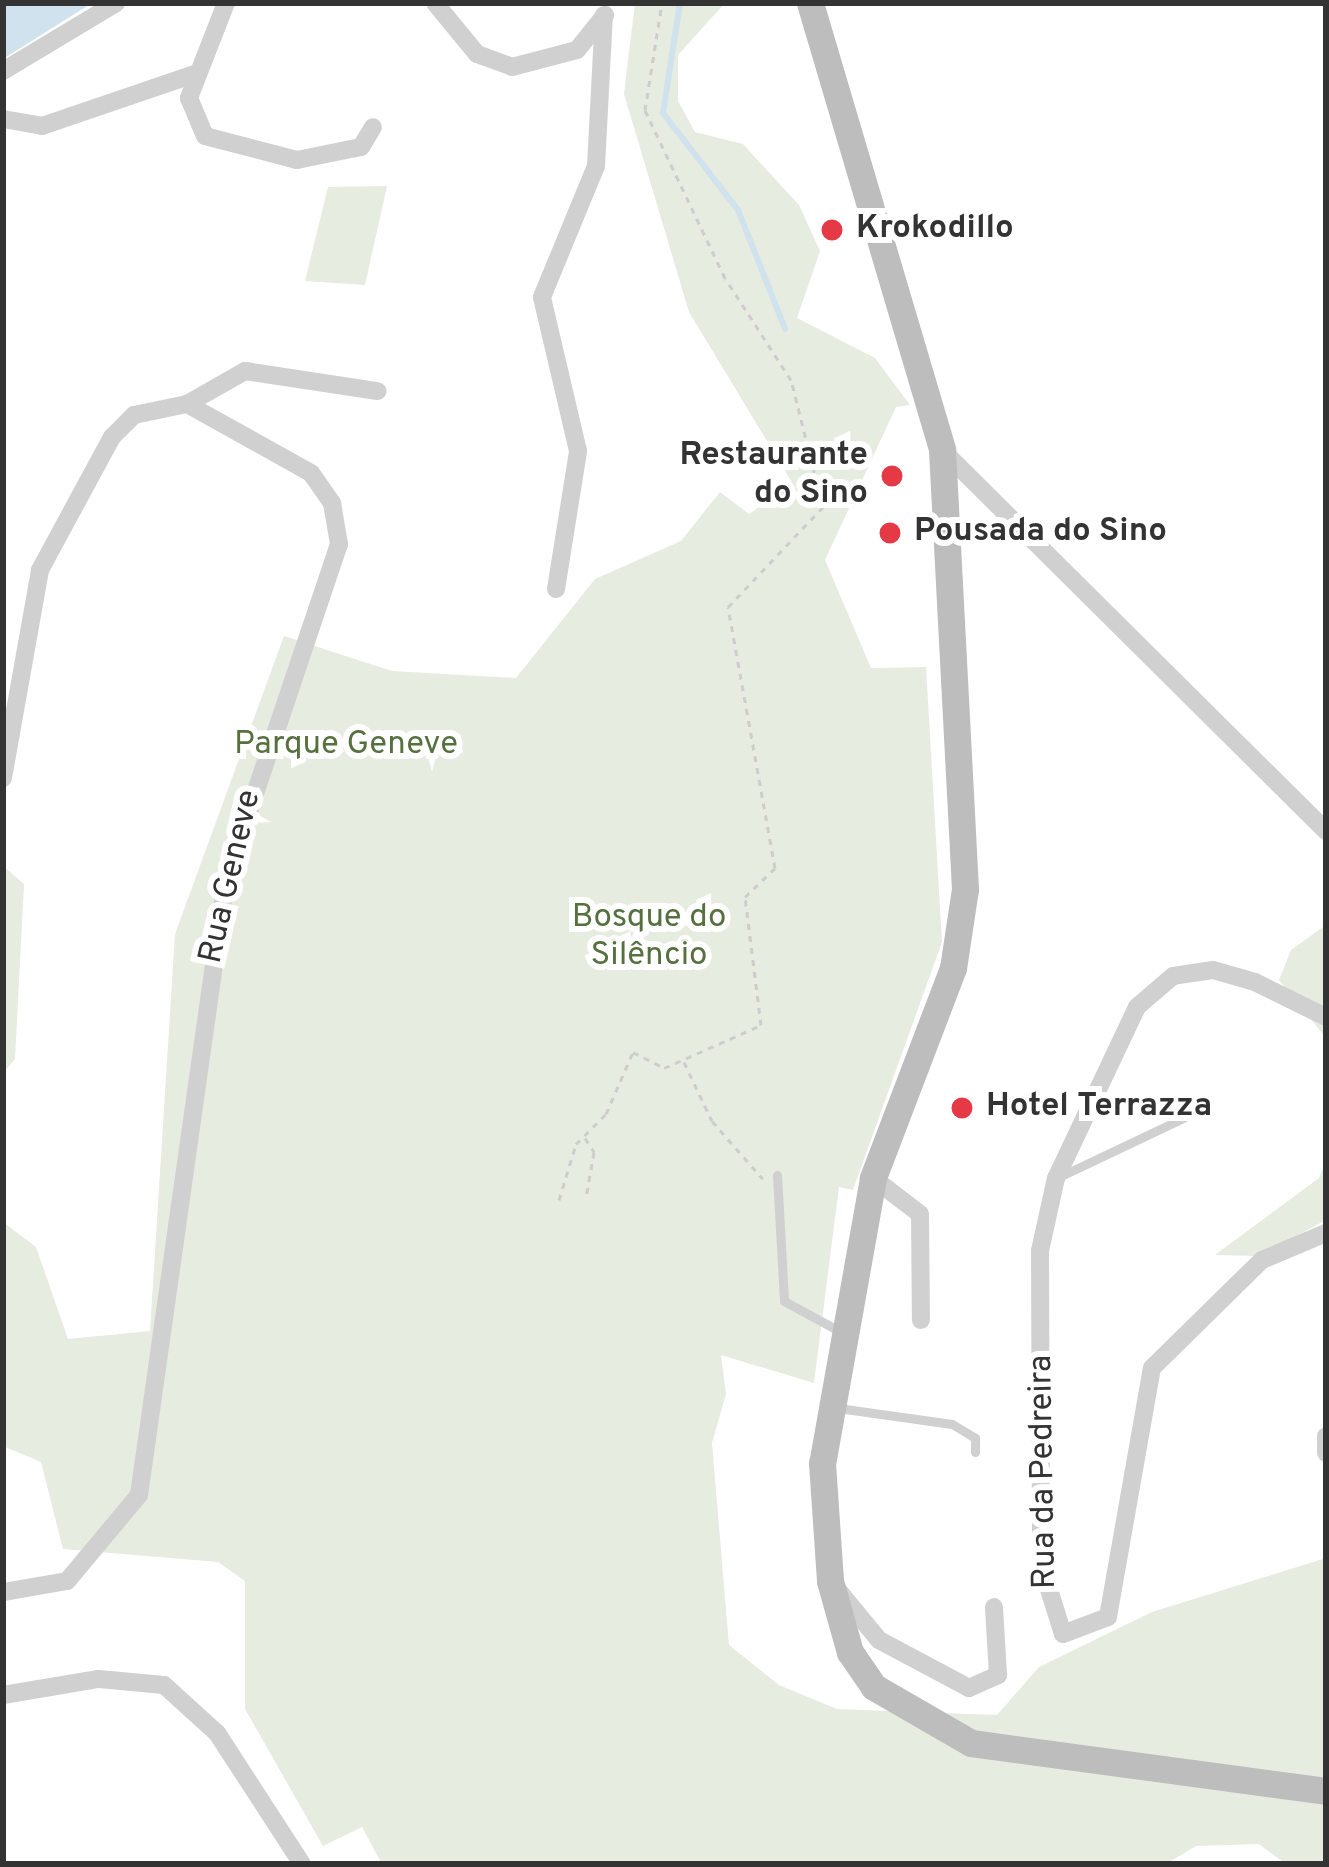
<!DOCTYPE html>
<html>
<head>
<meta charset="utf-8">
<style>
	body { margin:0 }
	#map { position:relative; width:1329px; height:1867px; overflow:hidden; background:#fff; font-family:Overpass,sans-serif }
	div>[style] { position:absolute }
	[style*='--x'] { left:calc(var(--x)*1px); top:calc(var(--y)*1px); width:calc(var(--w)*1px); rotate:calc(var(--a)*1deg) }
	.green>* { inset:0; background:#e6ecdf }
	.water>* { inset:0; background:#cfe2ee }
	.stream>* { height:6px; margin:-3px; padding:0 3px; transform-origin:3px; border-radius:3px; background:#cfe2ee }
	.path>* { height:3px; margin-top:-1.5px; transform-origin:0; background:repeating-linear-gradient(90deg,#cdcdcd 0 6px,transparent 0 12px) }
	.lane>* { height:9px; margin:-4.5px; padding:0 4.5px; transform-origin:4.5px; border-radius:4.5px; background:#d0d0d0 }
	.street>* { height:18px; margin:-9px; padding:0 9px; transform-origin:9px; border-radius:9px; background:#d0d0d0 }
	.secondary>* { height:27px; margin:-13.5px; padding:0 13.5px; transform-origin:13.5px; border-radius:13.5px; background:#bdbdbd }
	.dots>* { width:33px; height:33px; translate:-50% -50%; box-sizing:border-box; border:6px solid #fff; border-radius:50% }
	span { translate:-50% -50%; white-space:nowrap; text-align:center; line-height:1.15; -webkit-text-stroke:12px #fff; paint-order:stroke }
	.poi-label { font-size:33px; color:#333; font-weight:700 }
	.left { translate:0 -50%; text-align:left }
	.right { translate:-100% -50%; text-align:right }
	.park-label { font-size:33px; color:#56703f }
	.street-label { font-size:33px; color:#333 }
	.frame { position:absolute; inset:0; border:6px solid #333; pointer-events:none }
</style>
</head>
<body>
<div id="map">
	<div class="green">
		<i style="clip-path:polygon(635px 3px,725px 3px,678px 55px,678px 101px,695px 132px,743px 144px,799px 205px,820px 251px,797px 318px,875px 358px,910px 405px,896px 407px,825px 560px,871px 668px,926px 667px,942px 942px,853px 1190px,839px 1187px,814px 1383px,721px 1355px,726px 1394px,712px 1443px,729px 1645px,779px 1685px,837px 1709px,997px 1715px,1039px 1667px,1152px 1612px,1326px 1558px,1326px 1864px,1286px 1864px,1259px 1844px,1196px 1846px,1166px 1864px,382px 1864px,362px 1827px,323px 1846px,245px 1709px,245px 1581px,218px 1562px,63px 1549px,41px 1462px,3px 1446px,3px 1222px,36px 1247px,68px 1339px,150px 1331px,175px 934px,284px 636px,392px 671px,516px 678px,595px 579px,681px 541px,720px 492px,749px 514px,793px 484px,689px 312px,624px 94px)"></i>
		<i style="clip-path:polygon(387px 186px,365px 285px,305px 281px,328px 187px)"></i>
		<i style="clip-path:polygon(3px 866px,24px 884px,15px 1059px,3px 1073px)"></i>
		<i style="clip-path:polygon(1326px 925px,1326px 1038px,1279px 980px,1291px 950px)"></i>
		<i style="clip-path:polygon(1326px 1160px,1326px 1220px,1259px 1256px,1215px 1255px,1319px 1178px)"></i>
	</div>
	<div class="water">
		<i style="clip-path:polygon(3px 3px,92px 3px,3px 59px)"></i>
	</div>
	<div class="stream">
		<i style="--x:680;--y:3;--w:111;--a:98.8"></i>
		<i style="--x:663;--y:113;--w:123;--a:52.3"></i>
		<i style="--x:738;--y:210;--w:128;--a:68.4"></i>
	</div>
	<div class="path">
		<i style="--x:684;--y:1062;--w:65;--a:64.6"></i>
		<i style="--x:712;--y:1121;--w:77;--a:48.7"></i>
		<i style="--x:585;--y:1138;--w:17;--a:57"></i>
		<i style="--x:594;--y:1152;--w:47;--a:99.9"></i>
		<i style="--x:559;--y:1200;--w:59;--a:-73.1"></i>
		<i style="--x:576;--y:1144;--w:42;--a:-45"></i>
		<i style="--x:606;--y:1114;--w:68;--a:-66.5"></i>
		<i style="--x:633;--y:1052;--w:35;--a:27"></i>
		<i style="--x:664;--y:1068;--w:106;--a:-23.9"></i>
		<i style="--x:761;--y:1025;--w:129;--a:-97.1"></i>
		<i style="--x:745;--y:897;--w:42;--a:-44"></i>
		<i style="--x:775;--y:868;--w:265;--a:-100.2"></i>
		<i style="--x:728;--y:607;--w:138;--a:-46.5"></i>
		<i style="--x:823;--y:507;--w:131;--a:-104.1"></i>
		<i style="--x:791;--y:380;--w:121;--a:-122.9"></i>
		<i style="--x:725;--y:278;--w:186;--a:-115.5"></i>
		<i style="--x:645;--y:110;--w:108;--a:-81"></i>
	</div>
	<div class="lane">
		<i style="--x:777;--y:1175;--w:126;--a:86.8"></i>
		<i style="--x:784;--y:1301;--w:67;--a:28.5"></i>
		<i style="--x:1061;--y:1176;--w:137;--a:-25.4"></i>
		<i style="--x:838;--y:1408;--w:115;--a:8"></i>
		<i style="--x:952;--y:1424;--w:27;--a:31"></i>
		<i style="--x:975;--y:1438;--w:14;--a:90"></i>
	</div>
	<div class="street">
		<i style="--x:226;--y:3;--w:102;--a:111.3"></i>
		<i style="--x:189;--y:98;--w:41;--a:67.2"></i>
		<i style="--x:205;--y:136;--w:95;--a:14.6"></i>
		<i style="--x:297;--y:160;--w:65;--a:-11.5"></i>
		<i style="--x:361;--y:147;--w:23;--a:-59"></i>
		<i style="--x:435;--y:3;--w:66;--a:50.5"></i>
		<i style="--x:477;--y:54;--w:37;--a:20"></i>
		<i style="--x:512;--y:67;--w:67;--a:-14.7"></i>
		<i style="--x:577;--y:50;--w:45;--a:-51.3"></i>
		<i style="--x:3;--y:71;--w:132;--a:-31"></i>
		<i style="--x:3;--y:119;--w:40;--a:10"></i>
		<i style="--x:42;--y:126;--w:165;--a:-18.8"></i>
		<i style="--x:187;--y:404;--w:67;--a:-29.6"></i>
		<i style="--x:245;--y:371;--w:134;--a:8.6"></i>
		<i style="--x:942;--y:450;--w:541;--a:44.78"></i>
		<i style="--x:556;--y:589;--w:140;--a:-80.9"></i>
		<i style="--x:578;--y:451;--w:158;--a:-103.2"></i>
		<i style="--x:542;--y:297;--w:142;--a:-67.6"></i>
		<i style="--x:596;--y:166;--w:151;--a:-87"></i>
		<i style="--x:3;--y:778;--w:211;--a:-79.9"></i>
		<i style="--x:40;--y:570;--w:151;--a:-61.6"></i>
		<i style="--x:112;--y:437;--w:31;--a:-45"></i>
		<i style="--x:134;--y:415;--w:54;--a:-11.7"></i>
		<i style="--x:187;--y:404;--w:142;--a:29.1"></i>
		<i style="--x:311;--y:473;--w:37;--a:55"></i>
		<i style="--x:332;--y:503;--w:42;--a:80.3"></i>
		<i style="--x:339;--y:544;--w:354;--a:108.6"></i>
		<i style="--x:226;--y:880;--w:621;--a:98.05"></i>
		<i style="--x:139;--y:1495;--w:112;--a:129.9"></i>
		<i style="--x:67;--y:1581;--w:65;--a:170.2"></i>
		<i style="--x:1326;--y:1017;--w:79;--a:-153.8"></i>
		<i style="--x:1255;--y:982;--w:44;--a:-164.1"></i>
		<i style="--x:1213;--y:970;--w:40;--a:171.5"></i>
		<i style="--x:1173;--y:976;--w:48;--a:139.3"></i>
		<i style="--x:1137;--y:1007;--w:189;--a:115.3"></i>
		<i style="--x:1056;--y:1178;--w:75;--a:102.4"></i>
		<i style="--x:1040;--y:1251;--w:313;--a:89.8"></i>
		<i style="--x:1041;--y:1564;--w:73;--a:72.6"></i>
		<i style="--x:1063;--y:1634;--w:48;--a:-20.7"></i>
		<i style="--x:1108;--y:1617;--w:253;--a:-80"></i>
		<i style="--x:1152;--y:1368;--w:154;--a:-44.5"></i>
		<i style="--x:1262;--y:1260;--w:69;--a:-22.9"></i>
		<i style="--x:873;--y:1178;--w:59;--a:37.5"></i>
		<i style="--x:920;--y:1214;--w:106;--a:89.5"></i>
		<i style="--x:1326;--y:1436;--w:17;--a:90"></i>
		<i style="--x:837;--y:1589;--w:66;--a:50.5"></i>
		<i style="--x:879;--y:1640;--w:102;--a:28.1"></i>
		<i style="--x:969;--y:1688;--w:32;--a:-24"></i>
		<i style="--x:998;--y:1675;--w:68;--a:-93.4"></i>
		<i style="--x:3;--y:1695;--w:97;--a:-9.5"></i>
		<i style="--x:99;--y:1679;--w:65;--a:5.3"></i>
		<i style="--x:164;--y:1685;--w:72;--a:42.2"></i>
		<i style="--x:217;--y:1733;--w:156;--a:57"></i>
	</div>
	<div class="secondary">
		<i style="--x:810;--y:3;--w:466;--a:73.5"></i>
		<i style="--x:942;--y:450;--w:440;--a:87"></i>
		<i style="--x:965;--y:889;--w:80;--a:98.6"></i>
		<i style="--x:953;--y:968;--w:225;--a:110.9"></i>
		<i style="--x:873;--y:1178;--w:290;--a:100.1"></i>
		<i style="--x:822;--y:1463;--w:118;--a:86.1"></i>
		<i style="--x:830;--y:1581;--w:74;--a:74.3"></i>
		<i style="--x:850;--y:1652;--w:42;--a:55.6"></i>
		<i style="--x:874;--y:1687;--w:112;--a:30"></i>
		<i style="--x:971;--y:1743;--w:358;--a:7.7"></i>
	</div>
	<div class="dots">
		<i style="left:832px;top:230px;background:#e63946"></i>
		<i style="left:892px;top:476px;background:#e63946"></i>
		<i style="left:890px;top:533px;background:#e63946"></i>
		<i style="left:962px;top:1108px;background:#e63946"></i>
	</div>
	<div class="poi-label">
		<span class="left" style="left:856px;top:230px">Krokodillo</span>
		<span class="right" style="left:868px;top:476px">Restaurante<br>do Sino</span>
		<span class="left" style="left:914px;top:533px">Pousada do Sino</span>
		<span class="left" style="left:986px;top:1108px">Hotel Terrazza</span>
	</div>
	<div class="park-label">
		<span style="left:346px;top:746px">Parque Geneve</span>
		<span style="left:649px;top:938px">Bosque do<br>Silêncio</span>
	</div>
	<div class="street-label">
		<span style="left:232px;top:877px;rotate:-77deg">Rua Geneve</span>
		<span style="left:1045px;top:1472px;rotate:-91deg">Rua da Pedreira</span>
	</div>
	<div class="frame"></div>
</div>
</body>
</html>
